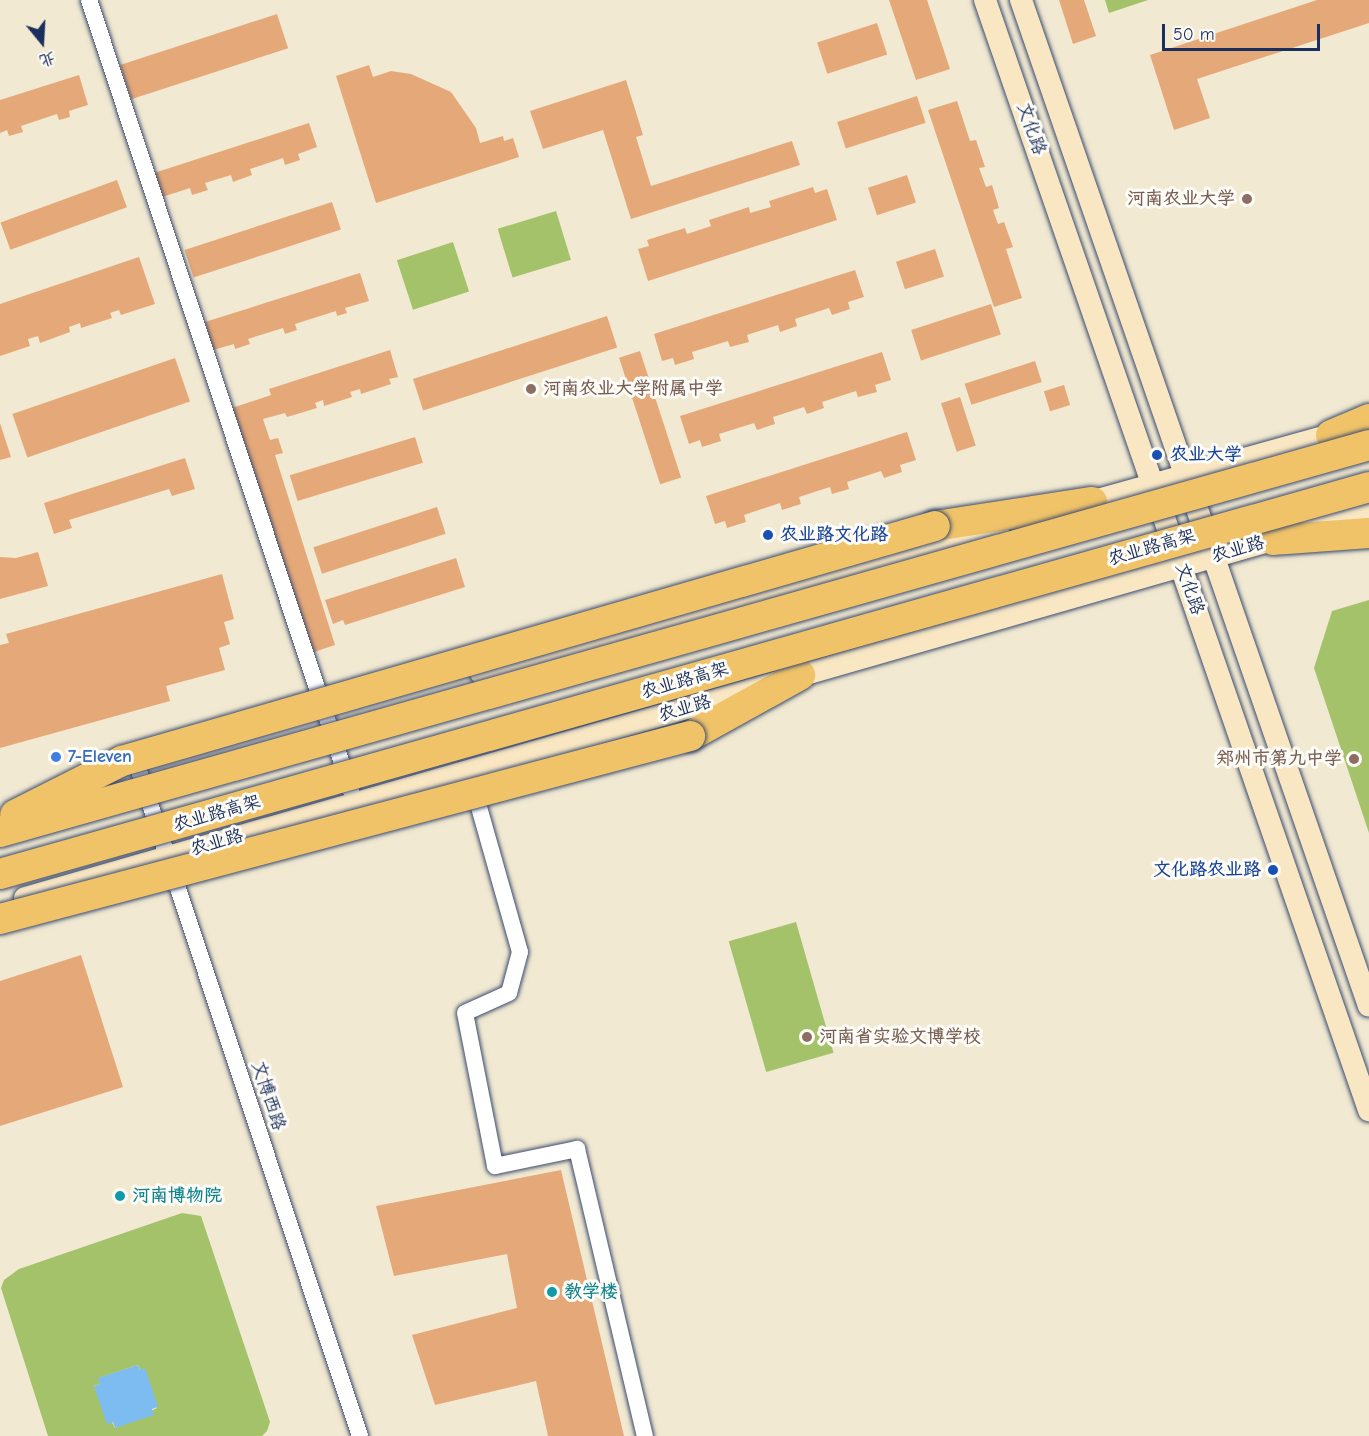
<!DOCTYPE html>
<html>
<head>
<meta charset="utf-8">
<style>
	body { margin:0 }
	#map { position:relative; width:1369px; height:1436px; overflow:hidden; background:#f1e9d1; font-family:"Comic Neue","LXGW WenKai TC",sans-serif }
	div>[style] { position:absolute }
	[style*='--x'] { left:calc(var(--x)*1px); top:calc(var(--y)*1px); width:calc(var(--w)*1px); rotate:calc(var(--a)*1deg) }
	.green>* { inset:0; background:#a3c26a; transform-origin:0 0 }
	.water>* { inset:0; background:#7dbcf1 }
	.building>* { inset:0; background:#e5a979; transform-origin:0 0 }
	.roads { filter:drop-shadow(0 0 2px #3b4b6f) drop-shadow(0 0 2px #3b4b6f) }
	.street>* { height:16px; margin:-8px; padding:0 8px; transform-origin:8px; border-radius:8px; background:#fff }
	.secondary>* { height:22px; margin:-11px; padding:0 11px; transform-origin:11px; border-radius:11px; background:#f9e7c3 }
	.highway>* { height:30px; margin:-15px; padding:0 15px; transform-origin:15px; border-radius:15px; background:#f0c369 }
	.bridges { filter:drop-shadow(0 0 2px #3b4b6f) drop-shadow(0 0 2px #3b4b6f) }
	.highway-bridge>* { height:30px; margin:-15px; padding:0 15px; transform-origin:15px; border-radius:15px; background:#f0c369 }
	.dots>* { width:16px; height:16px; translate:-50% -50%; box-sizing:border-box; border:3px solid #fdfcf7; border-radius:50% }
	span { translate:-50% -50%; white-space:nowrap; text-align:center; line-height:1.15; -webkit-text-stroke:6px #fdfcf7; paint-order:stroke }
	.street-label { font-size:18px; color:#1b2f5e }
	.education-label { font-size:18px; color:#785e54; font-weight:700 }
	.right { translate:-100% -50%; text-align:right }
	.left { translate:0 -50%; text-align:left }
	.transit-label { font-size:18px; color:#164399; font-weight:700 }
	.shop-label { font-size:18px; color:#366cbe; font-weight:700 }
	.culture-label { font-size:18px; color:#0d838f; font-weight:700 }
	.north { position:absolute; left:12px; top:12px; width:60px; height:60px; -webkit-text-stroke:4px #fdfcf7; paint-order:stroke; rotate:162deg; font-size:16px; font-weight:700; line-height:24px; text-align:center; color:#1b2f5e }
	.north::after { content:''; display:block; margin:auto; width:21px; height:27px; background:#1b2f5e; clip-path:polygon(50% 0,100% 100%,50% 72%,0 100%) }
	.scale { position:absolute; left:1162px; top:24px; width:158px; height:27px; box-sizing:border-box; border:3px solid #1b2f5e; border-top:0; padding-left:8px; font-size:18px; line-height:21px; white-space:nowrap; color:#1b2f5e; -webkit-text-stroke:4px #fdfcf7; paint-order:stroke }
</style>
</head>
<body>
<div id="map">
	<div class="green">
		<i style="clip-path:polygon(1105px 0,1148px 0,1109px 13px)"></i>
		<i style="left:556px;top:211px;width:51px;height:61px;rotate:73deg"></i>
		<i style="left:453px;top:242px;width:52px;height:59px;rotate:72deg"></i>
		<i style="clip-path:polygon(1369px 600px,1369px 833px,1314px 668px,1332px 611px)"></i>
		<i style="left:796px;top:922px;width:136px;height:70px;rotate:74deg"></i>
		<i style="clip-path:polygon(evenodd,182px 1213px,201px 1216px,270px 1422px,267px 1431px,262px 1436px,48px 1436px,1px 1288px,4px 1280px,19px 1269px,182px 1213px,138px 1365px,157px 1408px,115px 1428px,94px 1386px,100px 1384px,99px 1378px,138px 1365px)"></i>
	</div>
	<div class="water">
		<i style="clip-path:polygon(138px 1365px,140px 1370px,145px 1368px,158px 1407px,152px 1409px,154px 1415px,115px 1428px,113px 1422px,107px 1424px,94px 1386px,100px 1384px,98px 1378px)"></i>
	</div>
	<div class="building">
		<i style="clip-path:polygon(889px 0,927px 0,950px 69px,916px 80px)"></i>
		<i style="clip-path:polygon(1059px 0,1084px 0,1096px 36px,1073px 44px)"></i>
		<i style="clip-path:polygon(1317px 0,1369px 0,1369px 23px,1197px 79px,1210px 118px,1174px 130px,1150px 55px)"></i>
		<i style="left:277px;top:14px;width:36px;height:165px;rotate:72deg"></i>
		<i style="left:877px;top:23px;width:33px;height:63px;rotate:72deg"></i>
		<i style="clip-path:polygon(369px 65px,373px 77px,391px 71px,411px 74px,451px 92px,476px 128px,480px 143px,503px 136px,504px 141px,513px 138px,519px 157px,376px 203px,336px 76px)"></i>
		<i style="clip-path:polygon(79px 75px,88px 105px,69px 111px,70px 117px,59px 120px,57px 114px,21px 126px,23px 132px,9px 136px,7px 130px,0 133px,0 100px)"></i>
		<i style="clip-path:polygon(626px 80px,643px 135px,636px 137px,651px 186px,792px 141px,800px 165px,631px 219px,603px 130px,543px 149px,530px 111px)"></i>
		<i style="left:917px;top:96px;width:28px;height:84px;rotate:72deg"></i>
		<i style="clip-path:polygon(957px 101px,970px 141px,976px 140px,985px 167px,979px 168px,986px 187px,992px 185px,999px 208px,993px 210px,998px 224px,1004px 222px,1013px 247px,1006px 249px,1022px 298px,994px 307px,928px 110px)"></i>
		<i style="clip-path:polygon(309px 123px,317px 147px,298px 154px,300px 160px,285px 165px,283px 158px,250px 169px,252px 175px,233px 182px,231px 175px,205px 183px,208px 190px,192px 195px,190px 188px,162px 197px,154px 173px)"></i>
		<i style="left:907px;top:175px;width:29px;height:41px;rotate:72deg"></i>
		<i style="left:117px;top:180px;width:29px;height:124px;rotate:70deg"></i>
		<i style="clip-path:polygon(813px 187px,815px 193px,827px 189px,837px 220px,648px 281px,638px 249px,649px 246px,647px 240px,685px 228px,687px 234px,711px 226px,709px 220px,749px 207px,750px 213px,771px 207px,769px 201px)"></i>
		<i style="left:332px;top:202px;width:29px;height:155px;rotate:72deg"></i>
		<i style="left:935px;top:249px;width:29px;height:41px;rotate:72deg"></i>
		<i style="clip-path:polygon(139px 257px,155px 304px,121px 315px,119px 310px,110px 313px,112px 318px,81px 328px,80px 323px,69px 327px,70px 332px,40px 343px,38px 336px,28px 339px,30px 346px,0 356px,0 304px)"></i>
		<i style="clip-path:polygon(855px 270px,864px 297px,848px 302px,850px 309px,832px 315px,829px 308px,795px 319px,797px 326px,780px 332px,778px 325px,747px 335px,749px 342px,730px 347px,728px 341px,692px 352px,694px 359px,675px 365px,673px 358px,662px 361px,654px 334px)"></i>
		<i style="clip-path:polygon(360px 273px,369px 301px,345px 308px,347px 313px,337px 316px,336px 311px,295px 324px,297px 330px,285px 334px,283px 328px,248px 339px,250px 344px,235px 349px,234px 344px,213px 350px,205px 322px)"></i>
		<i style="left:991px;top:304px;width:32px;height:84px;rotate:72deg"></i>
		<i style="left:607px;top:316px;width:33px;height:204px;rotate:72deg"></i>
		<i style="clip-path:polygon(390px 350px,398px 377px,389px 379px,391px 384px,361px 394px,360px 389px,350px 392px,352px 397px,324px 406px,323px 400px,315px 403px,317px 408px,287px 417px,285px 413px,263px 419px,270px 440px,278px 438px,283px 453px,275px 455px,335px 645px,311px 653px,232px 408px,271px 395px,269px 389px)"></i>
		<i style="left:640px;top:351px;width:133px;height:22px;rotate:72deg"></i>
		<i style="clip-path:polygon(882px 352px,891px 380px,875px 385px,877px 392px,858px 397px,856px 391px,822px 402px,824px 408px,807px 414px,804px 407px,773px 417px,775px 424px,757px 430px,754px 423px,719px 434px,721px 441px,702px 447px,700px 440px,689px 444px,680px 416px)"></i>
		<i style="left:175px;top:358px;width:46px;height:172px;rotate:71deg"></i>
		<i style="left:1035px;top:361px;width:22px;height:74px;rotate:72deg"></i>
		<i style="left:1064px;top:385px;width:21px;height:21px;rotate:73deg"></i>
		<i style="left:960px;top:397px;width:51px;height:20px;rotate:72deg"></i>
		<i style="clip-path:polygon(0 423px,11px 457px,0 460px)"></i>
		<i style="clip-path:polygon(907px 432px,916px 460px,900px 465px,902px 472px,884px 478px,881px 471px,847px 482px,849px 489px,832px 494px,830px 487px,799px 497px,801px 504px,782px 510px,780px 503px,744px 515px,746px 522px,727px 528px,725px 521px,715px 524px,706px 496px)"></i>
		<i style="left:415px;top:437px;width:27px;height:131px;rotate:73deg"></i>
		<i style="clip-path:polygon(185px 458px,195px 489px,172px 496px,169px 489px,69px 520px,72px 528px,54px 534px,44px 503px)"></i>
		<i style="left:437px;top:507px;width:28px;height:130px;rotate:72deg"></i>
		<i style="clip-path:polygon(38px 552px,48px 586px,0 599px,0 557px,16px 558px)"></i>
		<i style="clip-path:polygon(456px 558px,465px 587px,345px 625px,343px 620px,333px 624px,325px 600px)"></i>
		<i style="clip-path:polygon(222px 574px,234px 619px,224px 622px,230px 644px,219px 648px,225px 670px,166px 686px,170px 701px,0 748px,0 645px,9px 643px,6px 634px)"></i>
		<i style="clip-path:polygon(81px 955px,123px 1087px,0 1126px,0 981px)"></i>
		<i style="clip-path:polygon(561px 1170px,624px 1436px,548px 1436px,536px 1381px,435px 1405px,412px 1335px,517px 1308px,507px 1254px,394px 1276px,376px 1206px)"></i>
	</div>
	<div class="roads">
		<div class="street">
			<i style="--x:89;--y:0;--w:846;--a:71.67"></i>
			<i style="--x:138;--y:768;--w:704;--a:71.62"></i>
			<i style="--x:475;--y:793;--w:165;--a:74.2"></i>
			<i style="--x:520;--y:952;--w:42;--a:105"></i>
			<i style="--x:509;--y:993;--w:48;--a:155.6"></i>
			<i style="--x:465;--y:1013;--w:156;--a:78.9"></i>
			<i style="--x:495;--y:1166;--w:84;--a:-11.7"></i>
			<i style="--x:577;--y:1149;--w:295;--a:76.7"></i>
		</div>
		<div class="secondary">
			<i style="--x:985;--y:0;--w:1175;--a:70.92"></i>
			<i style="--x:1021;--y:0;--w:1064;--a:70.92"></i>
			<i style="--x:1076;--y:506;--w:278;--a:-15.6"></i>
			<i style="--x:481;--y:673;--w:537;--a:-15.67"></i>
			<i style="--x:25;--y:898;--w:1398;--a:-16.02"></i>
		</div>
		<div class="highway">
			<i style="--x:1331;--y:435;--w:41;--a:-22.8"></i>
			<i style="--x:935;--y:526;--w:159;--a:-8.7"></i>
			<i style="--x:1273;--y:540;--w:96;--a:-4.2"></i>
			<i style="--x:690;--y:736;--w:126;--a:-29"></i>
		</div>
	</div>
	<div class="bridges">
		<div class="highway-bridge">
			<i style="--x:15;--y:815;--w:120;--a:-26.8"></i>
			<i style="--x:122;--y:761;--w:846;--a:-16.12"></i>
			<i style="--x:0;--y:832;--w:1423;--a:-15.78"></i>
			<i style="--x:0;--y:874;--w:1423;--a:-15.78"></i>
			<i style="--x:0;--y:919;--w:714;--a:-14.85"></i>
		</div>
	</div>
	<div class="dots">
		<i style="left:1247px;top:199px;background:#8d6e63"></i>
		<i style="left:531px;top:389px;background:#8d6e63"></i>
		<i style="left:1157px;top:455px;background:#1a4fb4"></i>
		<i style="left:768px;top:535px;background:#1a4fb4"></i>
		<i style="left:56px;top:757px;background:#3f7fe0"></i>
		<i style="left:1354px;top:759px;background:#8d6e63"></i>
		<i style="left:1273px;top:870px;background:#1a4fb4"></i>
		<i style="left:807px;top:1037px;background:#8d6e63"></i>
		<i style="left:120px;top:1196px;background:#0f9aa8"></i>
		<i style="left:552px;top:1292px;background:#0f9aa8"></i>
	</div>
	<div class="street-label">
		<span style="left:1031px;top:129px;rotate:71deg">文化路</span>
		<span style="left:1152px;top:548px;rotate:-16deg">农业路高架</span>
		<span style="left:1238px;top:550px;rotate:-16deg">农业路</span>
		<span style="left:1189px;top:589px;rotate:71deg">文化路</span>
		<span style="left:685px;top:681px;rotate:-16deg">农业路高架</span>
		<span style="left:685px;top:709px;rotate:-16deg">农业路</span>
		<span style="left:217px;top:814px;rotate:-16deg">农业路高架</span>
		<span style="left:217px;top:843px;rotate:-16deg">农业路</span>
		<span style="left:268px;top:1096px;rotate:72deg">文博西路</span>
	</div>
	<div class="education-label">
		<span class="right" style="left:1235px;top:199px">河南农业大学</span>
		<span class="left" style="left:543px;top:389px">河南农业大学附属中学</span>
		<span class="right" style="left:1342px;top:759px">郑州市第九中学</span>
		<span class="left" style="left:819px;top:1037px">河南省实验文博学校</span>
	</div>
	<div class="transit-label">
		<span class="left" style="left:1170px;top:455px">农业大学</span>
		<span class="left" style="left:780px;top:535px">农业路文化路</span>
		<span class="right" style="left:1261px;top:870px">文化路农业路</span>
	</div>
	<div class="shop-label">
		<span class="left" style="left:68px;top:757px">7-Eleven</span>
	</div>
	<div class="culture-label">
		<span class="left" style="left:132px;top:1196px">河南博物院</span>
		<span class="left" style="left:564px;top:1292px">教学楼</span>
	</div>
	<div class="north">北</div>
	<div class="scale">50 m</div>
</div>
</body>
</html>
